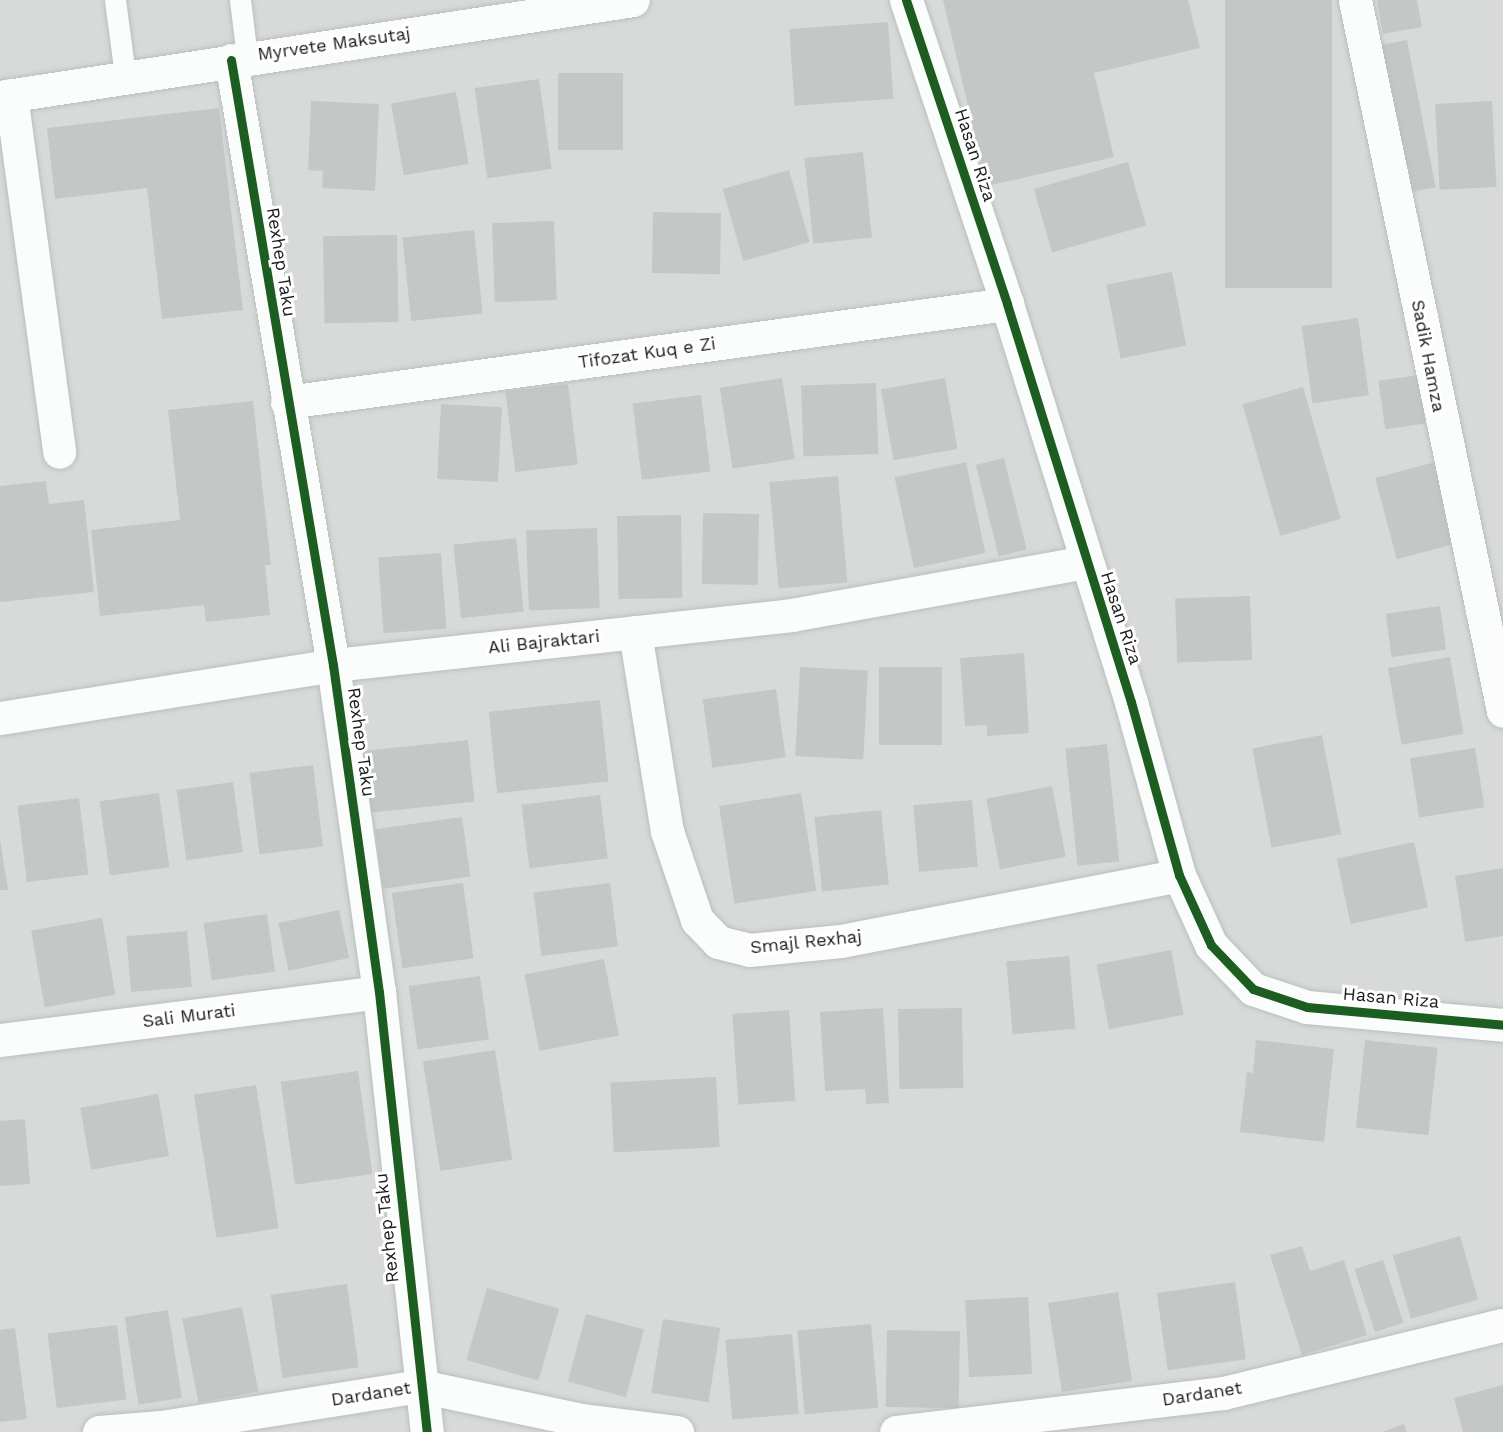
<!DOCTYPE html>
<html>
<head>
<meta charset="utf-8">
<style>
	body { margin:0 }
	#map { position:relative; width:1503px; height:1432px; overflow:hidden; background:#e6ebe9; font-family:"Work Sans",sans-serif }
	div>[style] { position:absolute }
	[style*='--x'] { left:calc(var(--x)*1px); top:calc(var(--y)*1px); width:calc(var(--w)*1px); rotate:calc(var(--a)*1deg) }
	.residential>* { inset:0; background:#d7dad9; transform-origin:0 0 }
	.building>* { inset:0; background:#c3c8c6; transform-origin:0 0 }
	.roads { filter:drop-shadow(0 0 2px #bcbebe) drop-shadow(0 0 2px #bcbebe) }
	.lane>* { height:21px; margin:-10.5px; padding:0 10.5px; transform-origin:10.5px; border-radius:10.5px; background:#fbfcfc }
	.street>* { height:33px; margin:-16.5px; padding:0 16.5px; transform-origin:16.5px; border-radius:16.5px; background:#fbfcfc }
	.cycleway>* { height:9px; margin:-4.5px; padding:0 4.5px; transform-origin:4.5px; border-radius:4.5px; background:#1b5e20 }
	span { translate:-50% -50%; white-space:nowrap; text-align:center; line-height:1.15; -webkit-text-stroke:6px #fff; paint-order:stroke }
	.street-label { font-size:18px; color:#1d1d1d }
</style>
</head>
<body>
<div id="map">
	<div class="residential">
		<i style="left:0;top:0;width:1503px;height:1432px"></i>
	</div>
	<div class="building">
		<i style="clip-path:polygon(943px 0,1188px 0,1200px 48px,1094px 73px,1114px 157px,987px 186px)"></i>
		<i style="left:1225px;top:0;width:107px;height:288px"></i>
		<i style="clip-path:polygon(1377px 0,1417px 0,1422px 27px,1383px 34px)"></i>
		<i style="left:888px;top:22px;width:77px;height:99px;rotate:86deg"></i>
		<i style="left:1407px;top:40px;width:150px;height:26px;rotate:79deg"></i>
		<i style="left:558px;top:73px;width:65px;height:77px"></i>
		<i style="left:539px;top:79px;width:91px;height:65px;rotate:82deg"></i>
		<i style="left:456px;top:92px;width:73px;height:66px;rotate:80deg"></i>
		<i style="clip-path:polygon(311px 101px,379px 104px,375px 191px,322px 188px,323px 171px,308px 170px)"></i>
		<i style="left:1492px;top:101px;width:86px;height:57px;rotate:87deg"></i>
		<i style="clip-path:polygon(219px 108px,243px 310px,162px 319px,147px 188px,55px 199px,47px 128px)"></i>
		<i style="left:863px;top:152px;width:86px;height:59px;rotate:84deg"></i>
		<i style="left:1128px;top:162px;width:66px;height:98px;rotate:74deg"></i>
		<i style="left:789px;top:170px;width:75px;height:69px;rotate:74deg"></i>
		<i style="left:653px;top:212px;width:68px;height:61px;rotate:1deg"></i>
		<i style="left:554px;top:221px;width:79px;height:62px;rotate:88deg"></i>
		<i style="left:474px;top:230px;width:84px;height:72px;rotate:84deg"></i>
		<i style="left:397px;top:235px;width:87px;height:74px;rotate:89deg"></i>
		<i style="left:1172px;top:272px;width:75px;height:67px;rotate:79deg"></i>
		<i style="left:1358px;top:318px;width:78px;height:57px;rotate:82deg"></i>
		<i style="left:1419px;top:375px;width:49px;height:41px;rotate:82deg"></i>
		<i style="left:782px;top:378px;width:82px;height:63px;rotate:81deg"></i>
		<i style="left:945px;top:378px;width:72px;height:65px;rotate:80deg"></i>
		<i style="left:876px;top:383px;width:71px;height:75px;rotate:88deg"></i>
		<i style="left:568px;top:384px;width:81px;height:63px;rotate:83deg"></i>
		<i style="left:1303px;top:387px;width:137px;height:63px;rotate:74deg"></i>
		<i style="left:701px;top:395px;width:77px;height:69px;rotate:83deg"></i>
		<i style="clip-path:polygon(253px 401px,271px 565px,265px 565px,270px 615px,206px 622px,204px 605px,100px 616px,91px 530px,180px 520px,168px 410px)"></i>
		<i style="left:441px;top:404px;width:61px;height:75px;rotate:3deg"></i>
		<i style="left:1004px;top:458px;width:94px;height:29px;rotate:76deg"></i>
		<i style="left:966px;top:462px;width:93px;height:73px;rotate:78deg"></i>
		<i style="left:1435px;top:462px;width:84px;height:62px;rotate:75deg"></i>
		<i style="left:838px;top:476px;width:107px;height:69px;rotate:85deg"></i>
		<i style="clip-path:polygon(46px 481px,49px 504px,84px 500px,94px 592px,0 602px,0 486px)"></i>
		<i style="left:703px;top:513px;width:56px;height:71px;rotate:1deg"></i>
		<i style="left:681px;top:515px;width:83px;height:64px;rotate:89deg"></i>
		<i style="left:597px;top:528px;width:80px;height:71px;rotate:88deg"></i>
		<i style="left:516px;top:538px;width:74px;height:63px;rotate:84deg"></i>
		<i style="left:441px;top:553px;width:76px;height:63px;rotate:86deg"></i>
		<i style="left:1250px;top:596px;width:64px;height:75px;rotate:88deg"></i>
		<i style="left:1440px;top:606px;width:44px;height:55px;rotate:82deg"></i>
		<i style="clip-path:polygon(1024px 653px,1029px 733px,987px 736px,987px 725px,965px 726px,960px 658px)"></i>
		<i style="left:1450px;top:657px;width:78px;height:63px;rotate:80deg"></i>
		<i style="left:800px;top:667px;width:68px;height:89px;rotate:3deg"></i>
		<i style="left:879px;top:667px;width:63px;height:78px"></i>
		<i style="left:776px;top:689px;width:69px;height:74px;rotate:82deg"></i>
		<i style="left:600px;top:700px;width:82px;height:112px;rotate:84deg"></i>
		<i style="left:1322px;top:735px;width:101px;height:71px;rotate:79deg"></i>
		<i style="left:468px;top:740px;width:62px;height:108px;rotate:84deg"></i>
		<i style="left:1107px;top:744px;width:118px;height:42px;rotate:84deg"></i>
		<i style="left:1475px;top:748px;width:60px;height:66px;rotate:81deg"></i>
		<i style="left:313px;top:765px;width:82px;height:64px;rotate:83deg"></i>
		<i style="left:233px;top:782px;width:71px;height:57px;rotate:82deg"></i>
		<i style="left:1052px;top:786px;width:72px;height:67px;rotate:79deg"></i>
		<i style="left:159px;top:793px;width:75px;height:60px;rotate:82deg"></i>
		<i style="left:801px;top:793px;width:99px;height:83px;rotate:81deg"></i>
		<i style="left:600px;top:795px;width:64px;height:79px;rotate:83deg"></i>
		<i style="left:79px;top:798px;width:77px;height:62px;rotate:83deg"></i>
		<i style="left:972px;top:800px;width:67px;height:59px;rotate:85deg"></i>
		<i style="left:881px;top:810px;width:75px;height:67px;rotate:84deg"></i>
		<i style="left:462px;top:817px;width:60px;height:88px;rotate:82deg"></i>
		<i style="clip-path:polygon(0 840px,8px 890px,0 890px)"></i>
		<i style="left:1414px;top:842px;width:67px;height:79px;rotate:78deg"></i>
		<i style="clip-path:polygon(1503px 868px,1503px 936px,1465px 942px,1455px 876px)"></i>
		<i style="left:463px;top:883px;width:76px;height:72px;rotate:82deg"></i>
		<i style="left:610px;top:883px;width:64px;height:77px;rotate:83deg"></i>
		<i style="left:339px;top:910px;width:49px;height:62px;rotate:78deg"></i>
		<i style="left:267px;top:914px;width:58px;height:64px;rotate:82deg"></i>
		<i style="left:102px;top:918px;width:78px;height:72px;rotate:80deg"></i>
		<i style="left:187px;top:931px;width:56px;height:61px;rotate:85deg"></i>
		<i style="left:1171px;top:950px;width:66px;height:76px;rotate:79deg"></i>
		<i style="left:1069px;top:956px;width:73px;height:63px;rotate:85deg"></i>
		<i style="left:604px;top:959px;width:78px;height:81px;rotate:79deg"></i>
		<i style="left:480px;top:976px;width:64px;height:72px;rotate:82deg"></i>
		<i style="clip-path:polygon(883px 1008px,889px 1103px,866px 1104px,865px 1089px,825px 1091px,820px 1012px)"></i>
		<i style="left:962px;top:1008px;width:80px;height:64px;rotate:89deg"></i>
		<i style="left:789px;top:1010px;width:91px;height:57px;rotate:86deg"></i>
		<i style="clip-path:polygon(1256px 1040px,1334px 1049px,1324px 1142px,1240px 1132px,1247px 1072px,1253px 1073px)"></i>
		<i style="left:1365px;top:1040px;width:73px;height:88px;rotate:6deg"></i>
		<i style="left:495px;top:1050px;width:111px;height:73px;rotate:81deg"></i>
		<i style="left:358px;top:1071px;width:104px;height:78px;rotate:82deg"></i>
		<i style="left:716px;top:1077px;width:70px;height:106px;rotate:87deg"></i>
		<i style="left:256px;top:1085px;width:145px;height:63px;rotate:81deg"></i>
		<i style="left:158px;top:1094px;width:63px;height:79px;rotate:80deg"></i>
		<i style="clip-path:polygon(25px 1119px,30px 1184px,0 1186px,0 1121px)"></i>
		<i style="left:1460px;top:1236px;width:66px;height:70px;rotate:74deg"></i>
		<i style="clip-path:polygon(1302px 1246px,1310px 1271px,1344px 1260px,1367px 1335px,1302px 1355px,1270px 1255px)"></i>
		<i style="left:1383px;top:1260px;width:66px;height:30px;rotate:72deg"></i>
		<i style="left:1235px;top:1282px;width:78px;height:79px;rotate:82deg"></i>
		<i style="left:347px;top:1284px;width:84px;height:77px;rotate:82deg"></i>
		<i style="left:487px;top:1288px;width:75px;height:75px;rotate:16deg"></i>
		<i style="left:1118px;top:1292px;width:90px;height:71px;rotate:81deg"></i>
		<i style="left:1028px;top:1297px;width:77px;height:63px;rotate:87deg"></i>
		<i style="left:242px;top:1307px;width:86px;height:61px;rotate:79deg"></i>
		<i style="left:168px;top:1310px;width:89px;height:44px;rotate:81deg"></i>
		<i style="left:586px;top:1314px;width:60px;height:70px;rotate:15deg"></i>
		<i style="left:663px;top:1319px;width:58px;height:75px;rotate:9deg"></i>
		<i style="left:871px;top:1324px;width:84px;height:74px;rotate:85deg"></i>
		<i style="left:117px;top:1325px;width:75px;height:70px;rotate:83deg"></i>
		<i style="clip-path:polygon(15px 1328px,27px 1419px,0 1422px,0 1330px)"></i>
		<i style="left:887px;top:1330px;width:73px;height:77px;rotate:1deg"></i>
		<i style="left:792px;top:1334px;width:80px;height:67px;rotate:85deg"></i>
		<i style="clip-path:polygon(1503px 1385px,1503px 1432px,1463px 1432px,1454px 1398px)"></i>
		<i style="clip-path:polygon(1404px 1424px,1407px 1432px,1382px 1432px)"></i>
	</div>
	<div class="roads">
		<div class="lane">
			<i style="--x:115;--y:0;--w:76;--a:82.4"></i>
			<i style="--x:240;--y:0;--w:57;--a:83"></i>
		</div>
		<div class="street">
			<i style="--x:906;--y:0;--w:320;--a:71.6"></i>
			<i style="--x:1007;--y:304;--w:417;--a:72.7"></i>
			<i style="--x:1131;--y:702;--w:180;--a:74.5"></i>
			<i style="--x:1179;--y:875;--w:77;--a:65.4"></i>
			<i style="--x:1211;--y:945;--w:61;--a:46.3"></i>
			<i style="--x:1253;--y:989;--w:57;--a:18.4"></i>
			<i style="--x:1307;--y:1007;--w:197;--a:5.2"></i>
			<i style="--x:1355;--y:0;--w:726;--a:78.24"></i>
			<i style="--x:231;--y:60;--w:614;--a:80.43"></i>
			<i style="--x:333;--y:665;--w:330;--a:82"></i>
			<i style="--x:379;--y:992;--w:443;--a:83.8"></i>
			<i style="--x:11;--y:95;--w:360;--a:82.3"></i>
			<i style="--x:0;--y:97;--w:640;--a:-8.71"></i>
			<i style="--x:287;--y:402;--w:727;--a:-7.75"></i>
			<i style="--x:635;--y:632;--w:202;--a:80.9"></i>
			<i style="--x:667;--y:831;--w:94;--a:71.4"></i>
			<i style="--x:697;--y:920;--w:30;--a:46"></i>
			<i style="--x:718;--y:942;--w:32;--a:14"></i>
			<i style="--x:749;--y:950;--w:92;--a:-5.6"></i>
			<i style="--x:841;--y:941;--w:344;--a:-11"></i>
			<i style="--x:0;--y:718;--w:337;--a:-9"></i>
			<i style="--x:333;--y:665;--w:461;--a:-6.2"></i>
			<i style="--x:791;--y:615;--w:300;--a:-10.2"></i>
			<i style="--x:0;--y:1040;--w:382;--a:-7.2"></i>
			<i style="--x:99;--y:1432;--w:62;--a:-4.6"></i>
			<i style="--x:161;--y:1427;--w:262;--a:-9"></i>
			<i style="--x:420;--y:1386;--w:166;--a:11.9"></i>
			<i style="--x:582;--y:1420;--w:96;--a:7.2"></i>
			<i style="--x:896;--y:1432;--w:329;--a:-6.8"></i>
			<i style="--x:1223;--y:1393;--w:288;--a:-13.7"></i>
		</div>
	</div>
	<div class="cycleway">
		<i style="--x:906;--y:0;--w:320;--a:71.6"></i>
		<i style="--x:1007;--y:304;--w:417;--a:72.7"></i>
		<i style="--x:1131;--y:702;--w:180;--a:74.5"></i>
		<i style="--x:1179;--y:875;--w:77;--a:65.4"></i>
		<i style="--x:1211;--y:945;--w:61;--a:46.3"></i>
		<i style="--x:1253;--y:989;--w:57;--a:18.4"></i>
		<i style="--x:1307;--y:1007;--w:197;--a:5.2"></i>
		<i style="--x:231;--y:60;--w:614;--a:80.43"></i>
		<i style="--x:333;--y:665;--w:330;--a:82"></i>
		<i style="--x:379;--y:992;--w:443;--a:83.8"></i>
	</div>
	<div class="street-label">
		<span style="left:334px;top:44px;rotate:-8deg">Myrvete Maksutaj</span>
		<span style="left:975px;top:155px;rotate:72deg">Hasan Riza</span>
		<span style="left:281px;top:262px;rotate:81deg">Rexhep Taku</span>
		<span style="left:647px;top:353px;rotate:-8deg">Tifozat Kuq e Zi</span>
		<span style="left:1428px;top:356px;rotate:79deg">Sadik Hamza</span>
		<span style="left:1121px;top:618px;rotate:72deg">Hasan Riza</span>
		<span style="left:544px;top:642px;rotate:-6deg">Ali Bajraktari</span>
		<span style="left:361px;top:742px;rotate:82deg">Rexhep Taku</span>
		<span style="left:806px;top:942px;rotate:-6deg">Smajl Rexhaj</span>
		<span style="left:1391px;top:998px;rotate:5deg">Hasan Riza</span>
		<span style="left:189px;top:1016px;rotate:-7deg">Sali Murati</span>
		<span style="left:387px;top:1228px;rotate:-96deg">Rexhep Taku</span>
		<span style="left:371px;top:1394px;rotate:-9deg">Dardanet</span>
		<span style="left:1202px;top:1394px;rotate:-9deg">Dardanet</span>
	</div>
</div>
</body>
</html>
